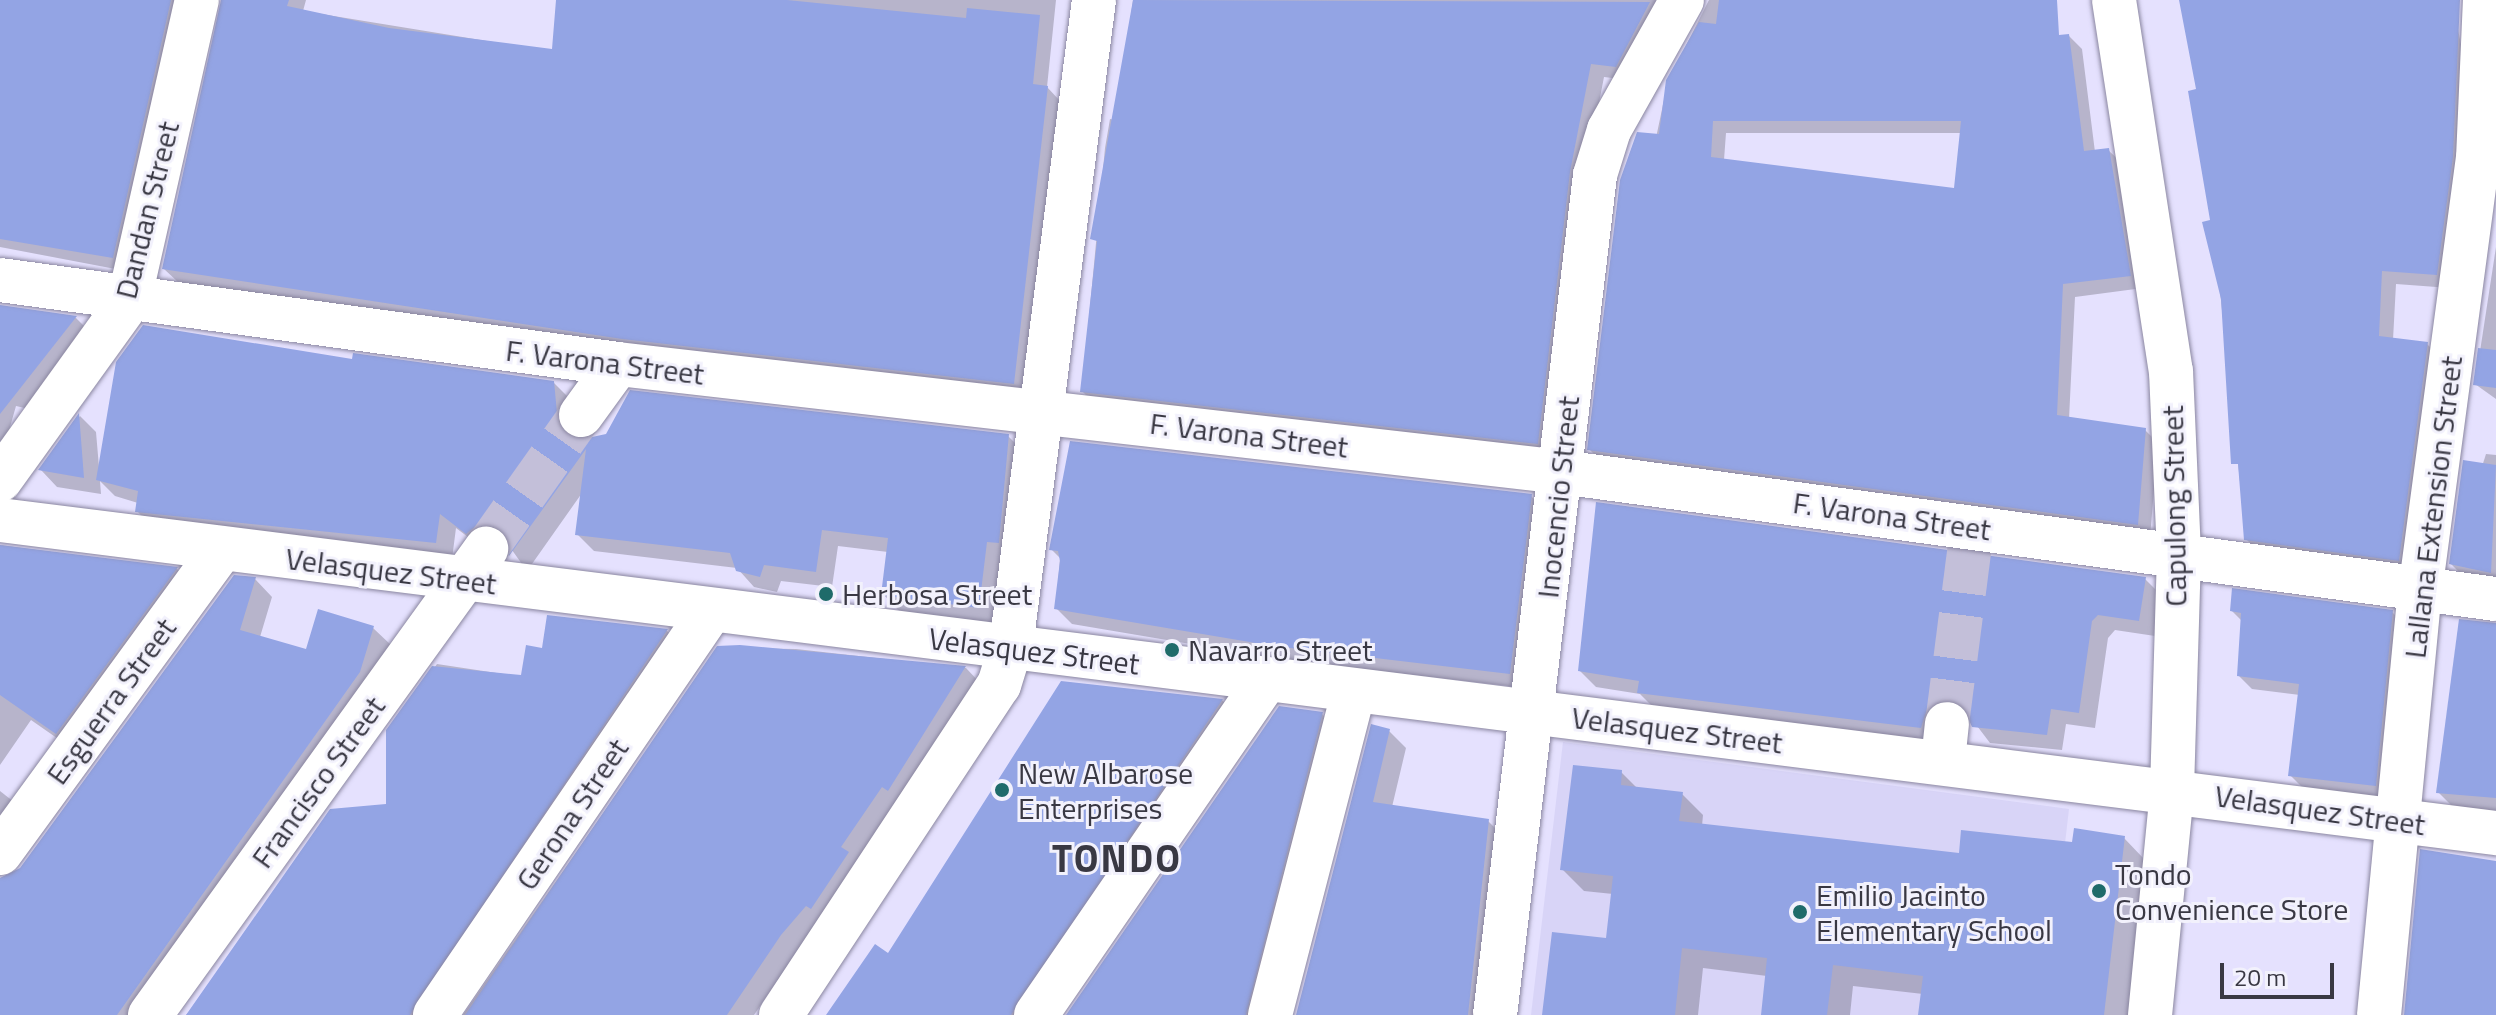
<!DOCTYPE html>
<html>
<head>
<meta charset="utf-8">
<style>
	body { margin:0 }
	#map { position:relative; width:2496px; height:1015px; overflow:hidden; background:#e5e1fe; font-family:"Titillium Web",sans-serif }
	div>[style] { position:absolute }
	[style*='--x'] { left:calc(var(--x)*1px); top:calc(var(--y)*1px); width:calc(var(--w)*1px); rotate:calc(var(--a)*1deg) }
	.built>* { inset:0; background:#d8d4f7 }
	.shadow>* { inset:0; background:#0003 }
	.building>* { inset:0; background:#93a4e4 }
	.minor-tunnel>* { height:44px; margin-top:-22px; transform-origin:0; background:repeating-linear-gradient(90deg,#c3bfd9 0 44px,transparent 0 66px) }
	.roads { filter:drop-shadow(0 0 2px #8a86a0) drop-shadow(0 0 2px #8a86a0) }
	.minor>* { height:44px; margin:-22px; padding:0 22px; transform-origin:22px; border-radius:22px; background:#fff }
	.major>* { height:44px; margin:-22px; padding:0 22px; transform-origin:22px; border-radius:22px; background:#fff }
	.dots>* { width:22px; height:22px; translate:-50% -50%; box-sizing:border-box; border:4px solid #f2f1fc; border-radius:50% }
	span { translate:-50% -50%; white-space:nowrap; text-align:center; line-height:1.15; -webkit-text-stroke:6px #f2f1fc; paint-order:stroke }
	.street-label { font-size:30px; color:#393843 }
	.poi-label { font-size:30px; color:#393843 }
	.left { translate:0 -50%; text-align:left }
	.district-label { font-size:38px; color:#393843; font-weight:700; letter-spacing:2px }
	.scale { position:absolute; left:2220px; top:963px; width:114px; height:36px; box-sizing:border-box; border:4px solid #393843; border-top:0; padding-left:10px; font-size:24px; line-height:28px; white-space:nowrap; color:#393843; -webkit-text-stroke:6px #f2f1fc; paint-order:stroke }
</style>
</head>
<body>
<div id="map">
	<div class="built">
		<i style="clip-path:polygon(1563px 742px,2069px 809px,2045px 1015px,1531px 1015px)"></i>
	</div>
	<div class="shadow">
		<i style="clip-path:polygon(0 0,191px 0,126px 271px,0 247px)"></i>
		<i style="clip-path:polygon(222px 0,306px 0,303px 11px,554px 52px,558px 0,1056px 0,1047px 87px,1061px 102px,1028px 397px,638px 352px,178px 282px,164px 269px)"></i>
		<i style="clip-path:polygon(1133px 0,1674px 0,1629px 80px,1604px 77px,1583px 186px,1550px 456px,1095px 404px,1082px 391px,1105px 148px,1110px 119px,1116px 120px)"></i>
		<i style="clip-path:polygon(evenodd,2054px 0,2058px 37px,2069px 36px,2082px 49px,2095px 152px,2108px 150px,2122px 163px,2143px 288px,2075px 297px,2069px 419px,2145px 430px,2158px 443px,2150px 537px,1603px 463px,1590px 450px,1668px 81px,1709px 0,2054px 0,1726px 133px,1962px 133px,1956px 191px,1724px 160px,1726px 133px)"></i>
		<i style="clip-path:polygon(2181px 0,2452px 0,2470px 89px,2450px 288px,2396px 284px,2393px 340px,2427px 344px,2441px 358px,2412px 573px,2260px 553px,2246px 539px,2199px 91px)"></i>
		<i style="clip-path:polygon(2496px 247px,2496px 399px,2475px 384px)"></i>
		<i style="clip-path:polygon(0 307px,76px 318px,89px 331px,29px 409px,16px 406px,0 462px)"></i>
		<i style="clip-path:polygon(353px 362px,553px 382px,570px 399px,577px 442px,1008px 436px,1025px 453px,995px 623px,899px 611px,883px 594px,888px 552px,838px 546px,832px 587px,781px 581px,777px 592px,754px 587px,737px 568px,594px 551px,577px 534px,582px 493px,527px 571px,507px 543px,484px 549px,456px 528px,452px 559px,153px 528px,137px 511px,138px 503px,115px 496px,100px 481px,101px 494px,57px 487px,41px 470px,80px 416px,96px 432px,99px 467px)"></i>
		<i style="clip-path:polygon(2486px 454px,2496px 455px,2496px 585px,2465px 578px,2451px 564px)"></i>
		<i style="clip-path:polygon(1531px 496px,1547px 512px,1526px 688px,1291px 661px,1072px 624px,1056px 608px,1060px 558px,1051px 549px)"></i>
		<i style="clip-path:polygon(1598px 504px,2145px 579px,2161px 595px,2155px 636px,2115px 630px,2108px 638px,2095px 728px,2066px 724px,2062px 750px,1990px 743px,1968px 714px,1937px 743px,1655px 709px,1640px 694px,1596px 687px,1580px 671px)"></i>
		<i style="clip-path:polygon(0 545px,177px 569px,194px 586px,74px 750px,31px 720px,0 765px)"></i>
		<i style="clip-path:polygon(255px 579px,272px 597px,260px 637px,307px 651px,373px 628px,391px 645px,147px 1015px,0 1015px,0 878px,21px 869px)"></i>
		<i style="clip-path:polygon(2232px 611px,2392px 612px,2405px 625px,2388px 798px,2303px 788px,2290px 775px,2300px 695px,2252px 689px,2239px 676px,2242px 621px)"></i>
		<i style="clip-path:polygon(548px 617px,667px 631px,683px 646px,431px 1015px,186px 1015px,388px 806px,388px 731px,437px 664px,523px 677px,543px 650px)"></i>
		<i style="clip-path:polygon(2496px 624px,2496px 811px,2452px 806px,2438px 792px)"></i>
		<i style="clip-path:polygon(718px 648px,796px 649px,966px 668px,981px 684px,754px 1015px,463px 1015px)"></i>
		<i style="clip-path:polygon(1062px 683px,1222px 700px,1239px 717px,1034px 1015px,828px 1015px,889px 956px)"></i>
		<i style="clip-path:polygon(1322px 714px,1339px 731px,1265px 1015px,1069px 1015px)"></i>
		<i style="clip-path:polygon(1389px 731px,1406px 748px,1392px 807px,1488px 821px,1505px 838px,1487px 1015px,1298px 1015px)"></i>
		<i style="clip-path:polygon(1621px 772px,1638px 789px,1682px 794px,1703px 815px,1702px 826px,1960px 855px,2124px 838px,2145px 860px,2147px 894px,2128px 1015px,1920px 1015px,1923px 994px,1853px 986px,1850px 1015px,1763px 1015px,1767px 976px,1703px 968px,1698px 1015px,1544px 1015px,1608px 940px,1613px 894px,1584px 891px,1562px 869px)"></i>
		<i style="clip-path:polygon(0 791px,28px 813px,0 855px)"></i>
	</div>
	<div class="building">
		<i style="clip-path:polygon(0 0,171px 0,113px 258px,0 239px)"></i>
		<i style="clip-path:polygon(221px 0,289px 0,287px 6px,389px 28px,552px 49px,556px 0,787px 0,966px 18px,967px 8px,1040px 15px,1033px 84px,1048px 86px,1014px 384px,622px 339px,162px 269px)"></i>
		<i style="clip-path:polygon(1133px 0,1650px 2px,1616px 67px,1591px 64px,1570px 172px,1538px 444px,1080px 392px,1097px 241px,1090px 239px)"></i>
		<i style="clip-path:polygon(evenodd,1719px 0,2057px 0,2059px 35px,2069px 34px,2084px 151px,2109px 148px,2131px 276px,2063px 284px,2057px 415px,2146px 428px,2138px 525px,1587px 450px,1620px 180px,1637px 132px,1659px 134px,1666px 80px,1699px 22px,1716px 24px,1719px 0,1713px 121px,1961px 121px,1954px 188px,1711px 157px,1713px 121px)"></i>
		<i style="clip-path:polygon(2179px 0,2460px 0,2453px 157px,2437px 275px,2382px 271px,2379px 336px,2428px 342px,2399px 561px,2244px 540px,2238px 464px,2231px 464px,2221px 299px,2202px 222px,2210px 220px,2188px 91px,2196px 89px)"></i>
		<i style="clip-path:polygon(0 305px,77px 316px,0 414px)"></i>
		<i style="clip-path:polygon(143px 325px,352px 359px,353px 353px,554px 381px,558px 424px,578px 440px,606px 434px,630px 390px,1009px 434px,999px 543px,987px 542px,979px 608px,881px 595px,888px 538px,822px 530px,816px 572px,764px 565px,760px 577px,736px 571px,730px 553px,575px 535px,586px 449px,509px 556px,500px 528px,476px 526px,466px 534px,440px 514px,436px 543px,135px 512px,138px 491px,96px 480px,116px 362px)"></i>
		<i style="clip-path:polygon(2478px 348px,2496px 350px,2496px 388px,2473px 385px)"></i>
		<i style="clip-path:polygon(79px 413px,84px 478px,38px 470px)"></i>
		<i style="clip-path:polygon(1070px 441px,1532px 494px,1510px 674px,1274px 646px,1054px 609px,1060px 561px,1058px 551px,1049px 550px)"></i>
		<i style="clip-path:polygon(2463px 460px,2496px 465px,2491px 573px,2449px 564px)"></i>
		<i style="clip-path:polygon(1596px 502px,2146px 577px,2139px 621px,2098px 615px,2092px 621px,2079px 713px,2051px 709px,2047px 735px,1972px 727px,1962px 704px,1949px 699px,1927px 709px,1921px 728px,1637px 693px,1639px 681px,1578px 671px)"></i>
		<i style="clip-path:polygon(0 545px,178px 567px,56px 734px,0 695px)"></i>
		<i style="clip-path:polygon(234px 575px,256px 577px,240px 630px,306px 649px,318px 609px,374px 626px,360px 672px,117px 1015px,0 1015px,0 878px,20px 868px)"></i>
		<i style="clip-path:polygon(2232px 588px,2393px 610px,2376px 786px,2288px 776px,2299px 684px,2237px 676px,2241px 613px,2230px 611px)"></i>
		<i style="clip-path:polygon(547px 615px,668px 629px,410px 1015px,186px 1015px,330px 809px,386px 804px,386px 730px,432px 666px,521px 675px,526px 645px,542px 648px)"></i>
		<i style="clip-path:polygon(2459px 619px,2496px 623px,2496px 798px,2436px 793px)"></i>
		<i style="clip-path:polygon(740px 645px,966px 666px,888px 791px,882px 787px,841px 847px,849px 852px,811px 909px,806px 906px,781px 935px,727px 1015px,465px 1015px,717px 646px)"></i>
		<i style="clip-path:polygon(1061px 681px,1223px 699px,1011px 1015px,826px 1015px,875px 944px,888px 953px)"></i>
		<i style="clip-path:polygon(1279px 706px,1323px 712px,1246px 1015px,1066px 1015px)"></i>
		<i style="clip-path:polygon(1371px 724px,1390px 729px,1373px 802px,1489px 819px,1468px 1015px,1296px 1015px)"></i>
		<i style="clip-path:polygon(1573px 765px,1622px 770px,1621px 785px,1683px 792px,1679px 821px,1959px 853px,1961px 830px,2072px 842px,2074px 828px,2125px 836px,2104px 1015px,1918px 1015px,1923px 976px,1833px 965px,1827px 1015px,1761px 1015px,1767px 958px,1682px 948px,1675px 1015px,1542px 1015px,1552px 932px,1606px 938px,1613px 876px,1560px 870px)"></i>
		<i style="clip-path:polygon(2420px 849px,2496px 861px,2496px 1015px,2404px 1015px)"></i>
	</div>
	<div class="minor-tunnel">
		<i style="--x:486;--y:549;--w:164;--a:-54.7"></i>
		<i style="--x:1947;--y:724;--w:181;--a:-82.7"></i>
	</div>
	<div class="roads">
		<div class="minor">
			<i style="--x:0;--y:280;--w:624;--a:7.74"></i>
			<i style="--x:618;--y:364;--w:949;--a:6.53"></i>
			<i style="--x:1561;--y:472;--w:944;--a:7.74"></i>
			<i style="--x:581;--y:415;--w:63;--a:-54"></i>
			<i style="--x:0;--y:480;--w:221;--a:-54.2"></i>
			<i style="--x:129;--y:301;--w:309;--a:-77.3"></i>
			<i style="--x:0;--y:520;--w:2516;--a:7.15"></i>
			<i style="--x:1943;--y:761;--w:37;--a:-84"></i>
			<i style="--x:0;--y:853;--w:376;--a:-53.9"></i>
			<i style="--x:150;--y:1015;--w:575;--a:-54.21"></i>
			<i style="--x:435;--y:1015;--w:486;--a:-55.7"></i>
			<i style="--x:781;--y:1015;--w:396;--a:-56.6"></i>
			<i style="--x:999;--y:685;--w:41;--a:-72.9"></i>
			<i style="--x:1011;--y:646;--w:651;--a:-82.68"></i>
			<i style="--x:1036;--y:1015;--w:406;--a:-55.5"></i>
			<i style="--x:1270;--y:1015;--w:335;--a:-75.5"></i>
			<i style="--x:1495;--y:1015;--w:846;--a:-83.21"></i>
			<i style="--x:1595;--y:175;--w:47;--a:-72.7"></i>
			<i style="--x:1609;--y:130;--w:149;--a:-60.7"></i>
			<i style="--x:2379;--y:1015;--w:425;--a:-84.5"></i>
			<i style="--x:2420;--y:592;--w:437;--a:-82.4"></i>
			<i style="--x:2478;--y:159;--w:159;--a:-87.5"></i>
		</div>
		<div class="major">
			<i style="--x:2114;--y:0;--w:375;--a:81.3"></i>
			<i style="--x:2171;--y:371;--w:183;--a:87.5"></i>
			<i style="--x:2179;--y:554;--w:237;--a:91.7"></i>
			<i style="--x:2172;--y:791;--w:225;--a:95.6"></i>
		</div>
	</div>
	<div class="dots">
		<i style="left:826px;top:594px;background:#1f6b6a"></i>
		<i style="left:1172px;top:650px;background:#1f6b6a"></i>
		<i style="left:1002px;top:790px;background:#1f6b6a"></i>
		<i style="left:2099px;top:891px;background:#1f6b6a"></i>
		<i style="left:1800px;top:912px;background:#1f6b6a"></i>
	</div>
	<div class="street-label">
		<span style="left:147px;top:210px;rotate:-76deg">Dandan Street</span>
		<span style="left:605px;top:362px;rotate:7deg">F. Varona Street</span>
		<span style="left:1249px;top:435px;rotate:7deg">F. Varona Street</span>
		<span style="left:1558px;top:497px;rotate:-84deg">Inocencio Street</span>
		<span style="left:2174px;top:506px;rotate:-91deg">Capulong Street</span>
		<span style="left:2433px;top:507px;rotate:-83deg">Lallana Extension Street</span>
		<span style="left:1892px;top:516px;rotate:8deg">F. Varona Street</span>
		<span style="left:391px;top:571px;rotate:7deg">Velasquez Street</span>
		<span style="left:1034px;top:651px;rotate:7deg">Velasquez Street</span>
		<span style="left:111px;top:701px;rotate:-54deg">Esguerra Street</span>
		<span style="left:1677px;top:730px;rotate:7deg">Velasquez Street</span>
		<span style="left:318px;top:782px;rotate:-54deg">Francisco Street</span>
		<span style="left:2320px;top:810px;rotate:8deg">Velasquez Street</span>
		<span style="left:572px;top:814px;rotate:-56deg">Gerona Street</span>
	</div>
	<div class="poi-label">
		<span class="left" style="left:842px;top:594px">Herbosa Street</span>
		<span class="left" style="left:1188px;top:650px">Navarro Street</span>
		<span class="left" style="left:1018px;top:790px">New Albarose<br>Enterprises</span>
		<span class="left" style="left:2115px;top:891px">Tondo<br>Convenience Store</span>
		<span class="left" style="left:1816px;top:912px">Emilio Jacinto<br>Elementary School</span>
	</div>
	<div class="district-label">
		<span style="left:1117px;top:859px">TONDO</span>
	</div>
	<div class="scale">20 m</div>
</div>
</body>
</html>
